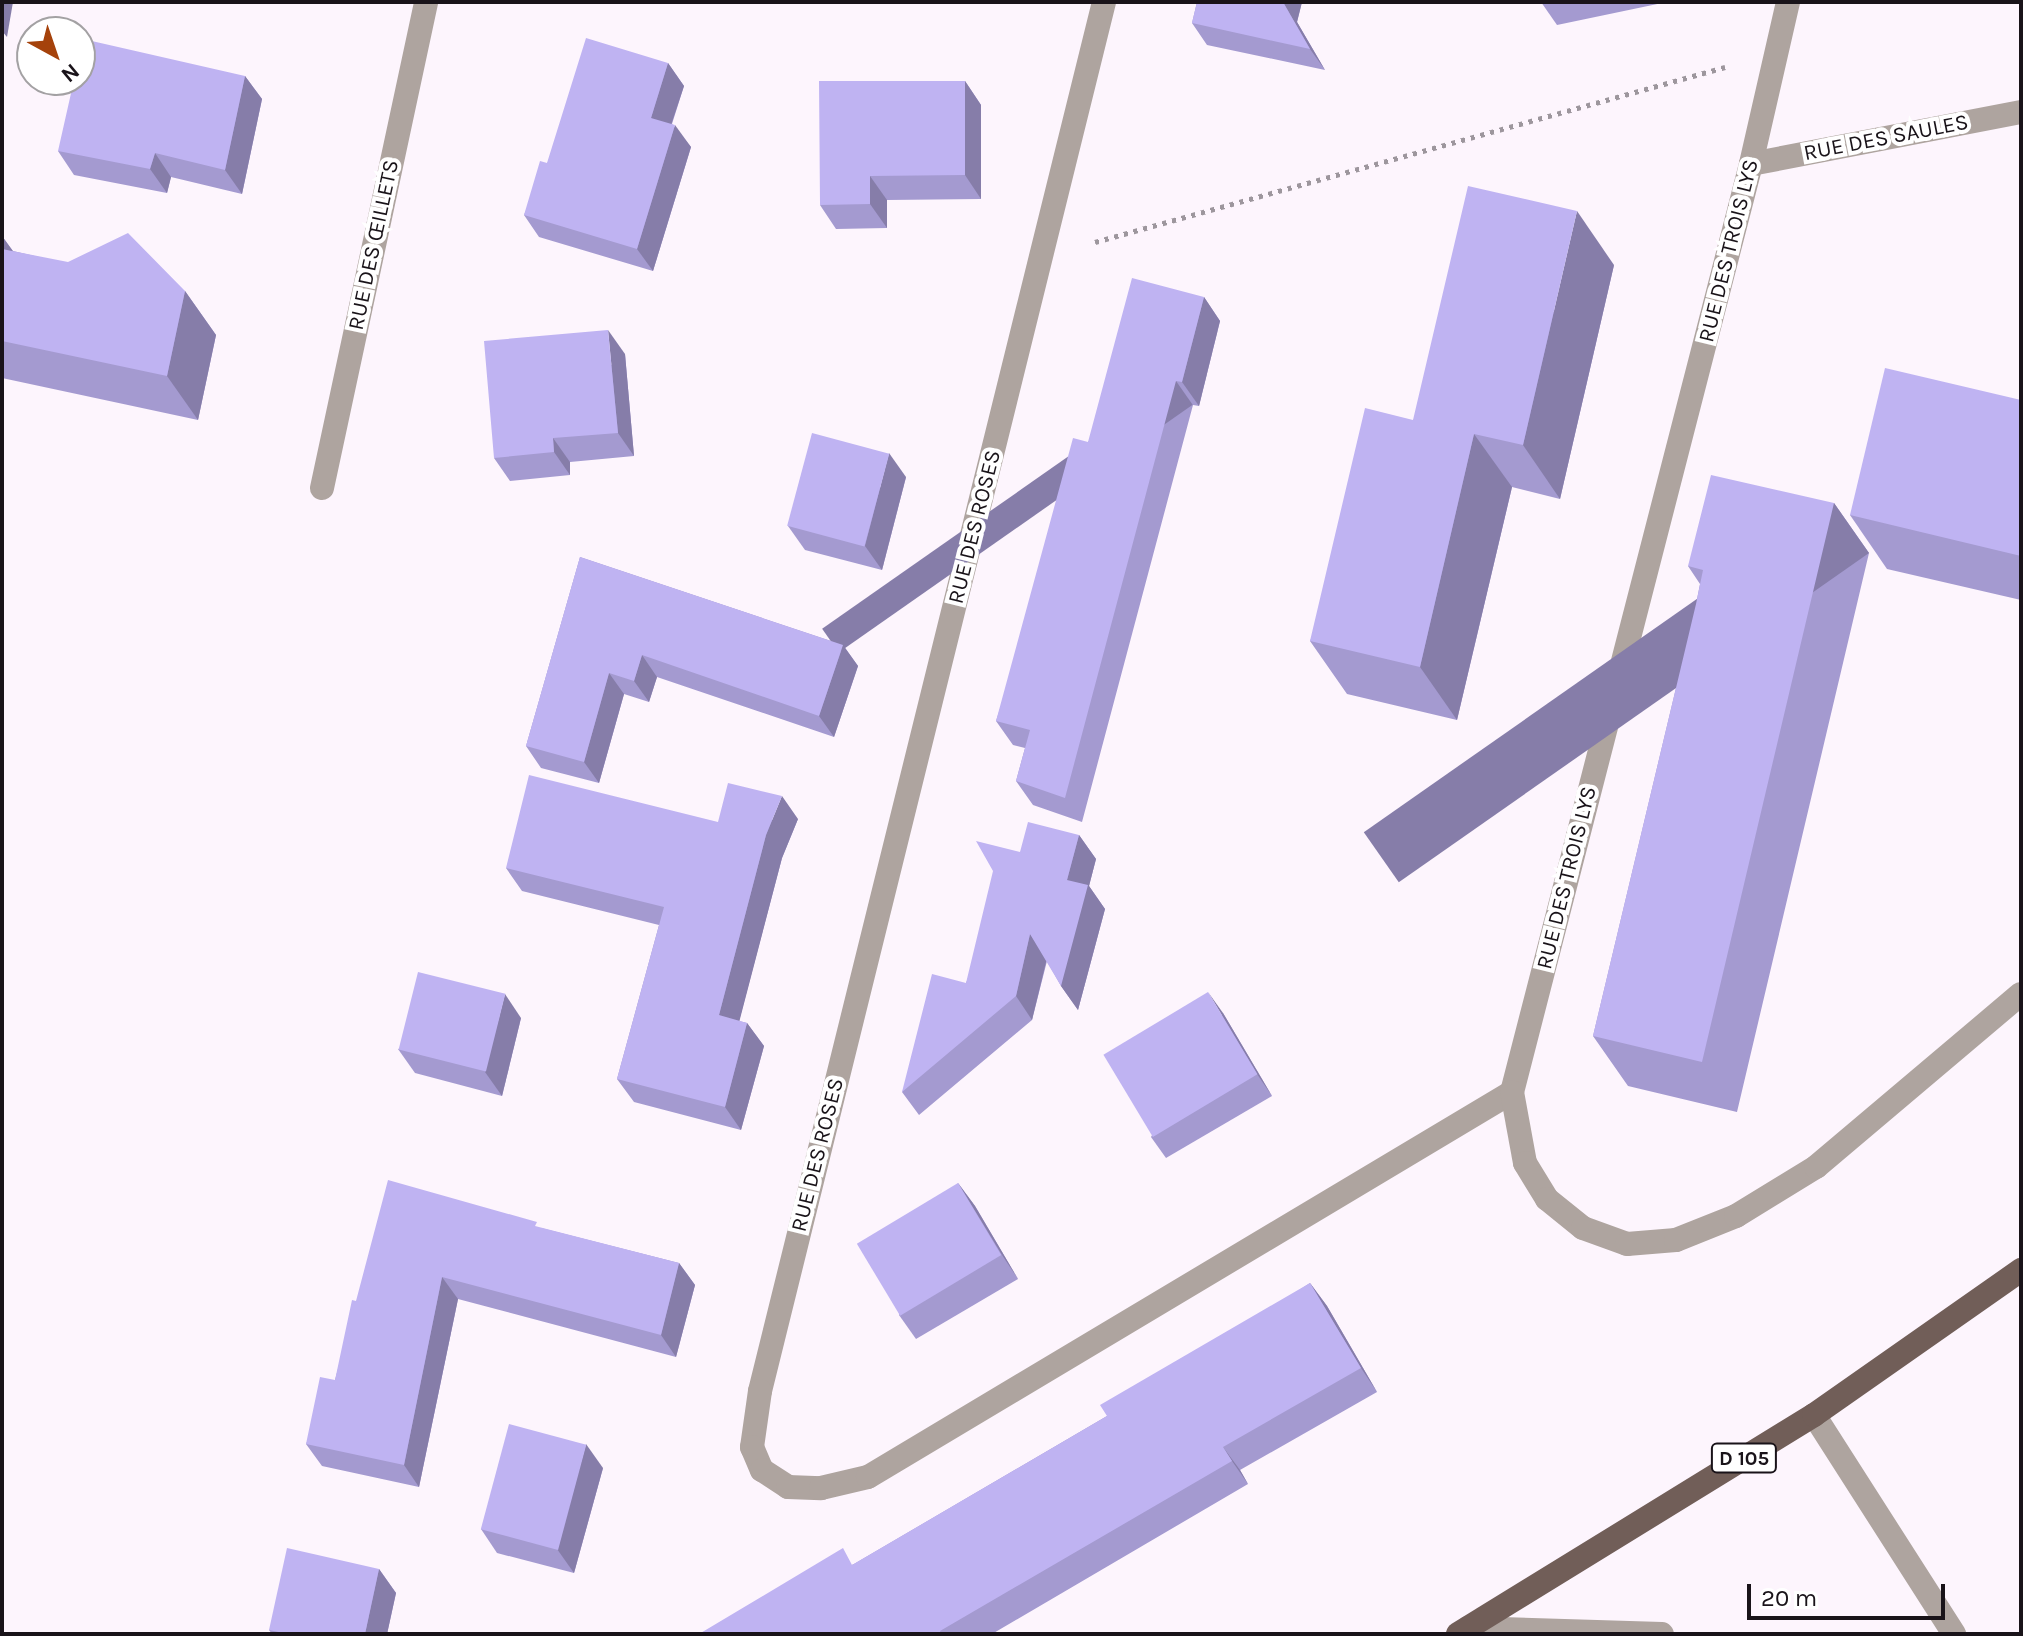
<!DOCTYPE html>
<html>
<head>
<meta charset="utf-8">
<style>
	body { margin:0 }
	#map { position:relative; width:2023px; height:1636px; overflow:hidden; background:#fdf5fd; font-family:Karla,sans-serif }
	div>[style] { position:absolute }
	[style*='--x'] { left:calc(var(--x)*1px); top:calc(var(--y)*1px); width:calc(var(--w)*1px); rotate:calc(var(--a)*1deg) }
	.path>* { height:5px; margin-top:-2.5px; transform-origin:0; background:repeating-linear-gradient(90deg,#9d969d 0 4px,transparent 0 10px) }
	.minor>* { height:24px; margin:-12px; padding:0 12px; transform-origin:12px; border-radius:12px; background:#aea49f }
	.tertiary>* { height:24px; margin:-12px; padding:0 12px; transform-origin:12px; border-radius:12px; background:#aea49f }
	.primary>* { height:24px; margin:-12px; padding:0 12px; transform-origin:12px; border-radius:12px; background:#715e58 }
	.wall>* { inset:0; background:#a49ad0 }
	.shaded-wall>* { inset:0; background:#867da9; transform-origin:0 0 }
	.building>* { inset:0; background:#bfb3f2; transform-origin:0 0 }
	span { translate:-50% -50%; white-space:nowrap; text-align:center; line-height:1.15; -webkit-text-stroke:8px #fff; paint-order:stroke }
	.shield-label span { padding:2px 6px; background:#fff; border:2px solid; border-radius:6px; -webkit-text-stroke-width:0 }
	.shield-label { font-size:20px; color:#191319; font-weight:700 }
	.street-label { font-size:22px; color:#191319 }
	.frame { position:absolute; inset:0; border:4px solid #191319; pointer-events:none }
	.north { position:absolute; left:16px; top:16px; width:80px; height:80px; box-sizing:border-box; background:#fff; border:2px solid #a3a1a3; border-radius:50%; rotate:140deg; font-size:22px; font-weight:700; line-height:32px; text-align:center; color:#191319 }
	.north::after { content:''; display:block; margin:auto; width:28px; height:36px; background:#a5420b; clip-path:polygon(50% 0,100% 100%,50% 72%,0 100%) }
	.scale { position:absolute; left:1747px; top:1584px; width:198px; height:36px; box-sizing:border-box; border:4px solid #191319; border-top:0; padding-left:10px; font-size:24px; line-height:28px; white-space:nowrap; color:#191319; -webkit-text-stroke:6px #fff; paint-order:stroke }
</style>
</head>
<body>
<div id="map">
	<div class="path">
		<i style="--x:1095;--y:242;--w:654;--a:-15.52"></i>
	</div>
	<div class="minor">
		<i style="--x:1104;--y:2;--w:1431;--a:103.91"></i>
		<i style="--x:760;--y:1391;--w:57;--a:98.1"></i>
		<i style="--x:752;--y:1447;--w:25;--a:67"></i>
		<i style="--x:762;--y:1470;--w:31;--a:33"></i>
		<i style="--x:788;--y:1487;--w:33;--a:2"></i>
		<i style="--x:821;--y:1488;--w:48;--a:-13.2"></i>
		<i style="--x:868;--y:1477;--w:750;--a:-30.87"></i>
		<i style="--x:1788;--y:2;--w:166;--a:102.9"></i>
		<i style="--x:1751;--y:164;--w:958;--a:104.44"></i>
		<i style="--x:1512;--y:1092;--w:72;--a:79.6"></i>
		<i style="--x:1525;--y:1163;--w:42;--a:58.6"></i>
		<i style="--x:1547;--y:1199;--w:46;--a:38.9"></i>
		<i style="--x:1583;--y:1228;--w:47;--a:20"></i>
		<i style="--x:1627;--y:1244;--w:49;--a:-4.7"></i>
		<i style="--x:1676;--y:1240;--w:65;--a:-21.8"></i>
		<i style="--x:1736;--y:1216;--w:94;--a:-31.5"></i>
		<i style="--x:1816;--y:1167;--w:268;--a:-40.2"></i>
		<i style="--x:1751;--y:164;--w:275;--a:-10.9"></i>
		<i style="--x:322;--y:488;--w:497;--a:-77.9"></i>
	</div>
	<div class="tertiary">
		<i style="--x:1814;--y:1415;--w:260;--a:57.4"></i>
		<i style="--x:1468;--y:1628;--w:194;--a:1.8"></i>
	</div>
	<div class="primary">
		<i style="--x:1458;--y:1634;--w:418;--a:-31.6"></i>
		<i style="--x:1814;--y:1415;--w:253;--a:-35"></i>
	</div>
	<div class="wall">
		<i style="clip-path:polygon(1197px 2px,1302px 2px,1297px 22px,1325px 70px,1207px 45px,1192px 23px)"></i>
		<i style="clip-path:polygon(1541px 2px,1667px 2px,1557px 25px)"></i>
		<i style="clip-path:polygon(668px 63px,684px 86px,672px 124px,691px 147px,653px 271px,539px 237px,524px 215px,547px 163px)"></i>
		<i style="clip-path:polygon(245px 76px,262px 99px,242px 194px,171px 177px,167px 193px,74px 175px,58px 151px)"></i>
		<i style="clip-path:polygon(965px 81px,981px 105px,981px 199px,887px 200px,887px 228px,836px 229px,820px 205px)"></i>
		<i style="clip-path:polygon(2px 236px,13px 251px,185px 291px,216px 335px,198px 420px,2px 378px)"></i>
		<i style="clip-path:polygon(1614px 265px,1560px 499px,1512px 487px,1457px 720px,1347px 694px,1310px 641px,1413px 420px)"></i>
		<i style="clip-path:polygon(1204px 297px,1220px 321px,1199px 406px,1193px 405px,1082px 822px,1033px 805px,1016px 781px,1025px 748px,1013px 745px,996px 721px,1088px 442px)"></i>
		<i style="clip-path:polygon(625px 354px,634px 456px,570px 462px,570px 475px,510px 481px,494px 458px)"></i>
		<i style="clip-path:polygon(2021px 400px,2021px 600px,1887px 569px,1850px 515px)"></i>
		<i style="clip-path:polygon(906px 477px,882px 570px,805px 550px,788px 526px)"></i>
		<i style="clip-path:polygon(1834px 503px,1869px 553px,1737px 1112px,1628px 1086px,1593px 1036px,1696px 604px,1700px 584px,1688px 566px)"></i>
		<i style="clip-path:polygon(580px 557px,843px 645px,858px 666px,834px 737px,657px 677px,649px 702px,624px 694px,599px 783px,541px 768px,526px 746px)"></i>
		<i style="clip-path:polygon(798px 819px,782px 858px,739px 1021px,747px 1023px,764px 1046px,741px 1130px,634px 1102px,617px 1079px,659px 925px,522px 891px,506px 868px,718px 822px)"></i>
		<i style="clip-path:polygon(1079px 835px,1096px 859px,1089px 886px,1105px 909px,1078px 1010px,1061px 986px,1047px 961px,1032px 1020px,919px 1115px,902px 1092px,966px 983px,1020px 852px)"></i>
		<i style="clip-path:polygon(1223px 1013px,1272px 1096px,1166px 1158px,1151px 1137px)"></i>
		<i style="clip-path:polygon(521px 1018px,502px 1096px,415px 1073px,398px 1049px)"></i>
		<i style="clip-path:polygon(958px 1183px,975px 1206px,1018px 1279px,916px 1339px,899px 1315px)"></i>
		<i style="clip-path:polygon(541px 1228px,679px 1263px,695px 1285px,676px 1357px,458px 1299px,419px 1487px,322px 1466px,306px 1444px,335px 1380px,356px 1301px)"></i>
		<i style="clip-path:polygon(1310px 1283px,1327px 1306px,1377px 1392px,1240px 1470px,1248px 1484px,992px 1634px,699px 1634px,854px 1564px,1107px 1416px)"></i>
		<i style="clip-path:polygon(603px 1468px,574px 1573px,497px 1553px,481px 1529px)"></i>
		<i style="clip-path:polygon(379px 1569px,396px 1593px,387px 1634px,272px 1634px,269px 1630px)"></i>
	</div>
	<div class="shaded-wall">
		<i style="clip-path:polygon(2px 2px,13px 2px,7px 37px,2px 31px)"></i>
		<i style="clip-path:polygon(1283px 2px,1302px 2px,1297px 22px,1325px 70px,1310px 49px)"></i>
		<i style="clip-path:polygon(668px 63px,684px 86px,666px 140px,651px 118px)"></i>
		<i style="clip-path:polygon(245px 76px,262px 99px,242px 194px,225px 170px)"></i>
		<i style="clip-path:polygon(965px 81px,981px 105px,981px 199px,965px 175px)"></i>
		<i style="clip-path:polygon(675px 125px,691px 147px,653px 271px,637px 249px)"></i>
		<i style="clip-path:polygon(155px 153px,171px 177px,167px 193px,150px 169px)"></i>
		<i style="clip-path:polygon(870px 176px,887px 200px,887px 228px,870px 204px)"></i>
		<i style="clip-path:polygon(1577px 211px,1614px 265px,1560px 499px,1523px 445px)"></i>
		<i style="clip-path:polygon(2px 236px,32px 278px,2px 253px)"></i>
		<i style="clip-path:polygon(185px 291px,216px 335px,198px 420px,167px 376px)"></i>
		<i style="clip-path:polygon(1204px 297px,1220px 321px,1199px 406px,1182px 382px)"></i>
		<i style="clip-path:polygon(608px 330px,625px 354px,634px 456px,618px 433px)"></i>
		<i style="left:1176px;top:381px;width:29px;height:432px;rotate:55deg"></i>
		<i style="clip-path:polygon(1474px 434px,1512px 487px,1457px 720px,1420px 667px)"></i>
		<i style="clip-path:polygon(553px 438px,570px 462px,570px 475px,554px 452px)"></i>
		<i style="clip-path:polygon(889px 453px,906px 477px,882px 570px,865px 546px)"></i>
		<i style="left:1834px;top:503px;width:61px;height:574px;rotate:55deg"></i>
		<i style="clip-path:polygon(843px 645px,858px 666px,834px 737px,819px 716px)"></i>
		<i style="clip-path:polygon(642px 655px,657px 677px,649px 702px,634px 681px)"></i>
		<i style="clip-path:polygon(609px 673px,624px 694px,599px 783px,584px 762px)"></i>
		<i style="clip-path:polygon(782px 796px,798px 819px,782px 858px,735px 1038px,719px 1015px,766px 835px)"></i>
		<i style="clip-path:polygon(1079px 835px,1096px 859px,1089px 886px,1105px 909px,1078px 1010px,1061px 986px,1067px 880px)"></i>
		<i style="clip-path:polygon(1030px 934px,1047px 958px,1032px 1020px,1016px 996px)"></i>
		<i style="clip-path:polygon(1208px 992px,1223px 1013px,1272px 1096px,1257px 1074px)"></i>
		<i style="clip-path:polygon(505px 994px,521px 1018px,502px 1096px,485px 1072px)"></i>
		<i style="clip-path:polygon(747px 1023px,764px 1046px,741px 1130px,725px 1107px)"></i>
		<i style="clip-path:polygon(958px 1183px,975px 1206px,1018px 1279px,1002px 1255px)"></i>
		<i style="clip-path:polygon(679px 1263px,695px 1285px,676px 1357px,661px 1335px)"></i>
		<i style="clip-path:polygon(442px 1277px,458px 1299px,419px 1487px,404px 1465px)"></i>
		<i style="clip-path:polygon(1310px 1283px,1327px 1306px,1377px 1392px,1361px 1368px)"></i>
		<i style="clip-path:polygon(586px 1444px,603px 1468px,574px 1573px,557px 1549px)"></i>
		<i style="clip-path:polygon(1223px 1447px,1240px 1470px,1248px 1484px,1232px 1461px)"></i>
		<i style="clip-path:polygon(379px 1569px,396px 1593px,387px 1634px,365px 1634px)"></i>
	</div>
	<div class="building">
		<i style="clip-path:polygon(1197px 2px,1283px 2px,1310px 49px,1192px 23px)"></i>
		<i style="clip-path:polygon(586px 38px,668px 63px,651px 118px,675px 125px,637px 249px,524px 215px,540px 161px,547px 163px)"></i>
		<i style="clip-path:polygon(83px 39px,245px 76px,225px 170px,155px 153px,150px 169px,58px 151px,74px 80px,80px 80px,80px 51px)"></i>
		<i style="clip-path:polygon(819px 81px,965px 81px,965px 175px,870px 176px,870px 204px,820px 205px)"></i>
		<i style="clip-path:polygon(1468px 186px,1577px 211px,1523px 445px,1474px 434px,1420px 667px,1310px 641px,1365px 408px,1413px 420px)"></i>
		<i style="clip-path:polygon(128px 233px,185px 291px,167px 376px,2px 341px,2px 249px,68px 262px)"></i>
		<i style="clip-path:polygon(1132px 278px,1204px 297px,1182px 382px,1176px 381px,1065px 798px,1016px 781px,1030px 730px,996px 721px,1073px 438px,1088px 442px)"></i>
		<i style="clip-path:polygon(608px 330px,618px 433px,553px 438px,554px 452px,494px 458px,484px 341px)"></i>
		<i style="clip-path:polygon(1885px 368px,2021px 400px,2021px 556px,1850px 515px)"></i>
		<i style="left:812px;top:433px;width:80px;height:96px;rotate:15deg"></i>
		<i style="clip-path:polygon(1711px 475px,1834px 503px,1702px 1062px,1593px 1036px,1696px 604px,1703px 570px,1688px 566px)"></i>
		<i style="clip-path:polygon(580px 557px,843px 645px,819px 716px,642px 655px,634px 681px,609px 673px,584px 762px,526px 746px)"></i>
		<i style="clip-path:polygon(529px 775px,718px 822px,728px 783px,782px 796px,766px 835px,719px 1015px,747px 1023px,725px 1107px,617px 1079px,664px 907px,506px 868px)"></i>
		<i style="clip-path:polygon(1028px 822px,1079px 835px,1067px 880px,1088px 885px,1061px 986px,1030px 934px,1016px 996px,902px 1092px,932px 974px,966px 983px,993px 871px,976px 841px,1020px 852px)"></i>
		<i style="left:418px;top:972px;width:90px;height:80px;rotate:14deg"></i>
		<i style="left:1208px;top:992px;width:96px;height:122px;rotate:59deg"></i>
		<i style="clip-path:polygon(388px 1180px,537px 1222px,535px 1226px,679px 1263px,661px 1335px,442px 1277px,404px 1465px,306px 1444px,320px 1377px,335px 1380px,352px 1300px,356px 1301px)"></i>
		<i style="left:958px;top:1183px;width:84px;height:118px;rotate:59deg"></i>
		<i style="clip-path:polygon(1310px 1283px,1361px 1368px,1223px 1447px,1232px 1461px,940px 1631px,941px 1634px,699px 1634px,843px 1548px,852px 1565px,1107px 1416px,1100px 1405px)"></i>
		<i style="left:509px;top:1424px;width:80px;height:109px;rotate:15deg"></i>
		<i style="clip-path:polygon(287px 1548px,379px 1569px,365px 1634px,288px 1634px,269px 1630px)"></i>
	</div>
	<div class="shield-label">
		<span style="left:1744px;top:1458px">D 105</span>
	</div>
	<div class="street-label">
		<span style="left:1886px;top:138px;rotate:-11deg">RUE DES SAULES</span>
		<span style="left:374px;top:245px;rotate:-78deg">RUE DES ŒILLETS</span>
		<span style="left:1729px;top:251px;rotate:-76deg">RUE DES TROIS LYS</span>
		<span style="left:975px;top:527px;rotate:-76deg">RUE DES ROSES</span>
		<span style="left:1567px;top:878px;rotate:-76deg">RUE DES TROIS LYS</span>
		<span style="left:818px;top:1155px;rotate:-76deg">RUE DES ROSES</span>
	</div>
	<div class="frame"></div>
	<div class="north">N</div>
	<div class="scale">20 m</div>
</div>
</body>
</html>
